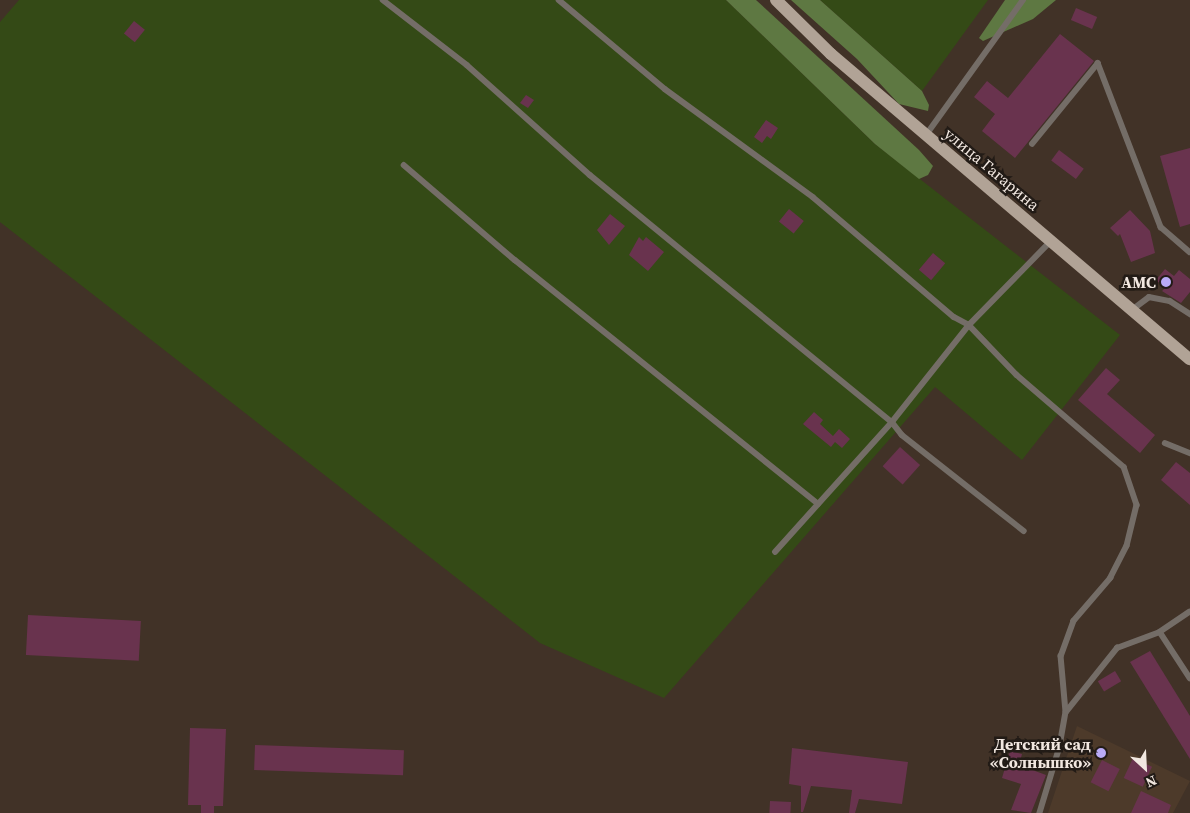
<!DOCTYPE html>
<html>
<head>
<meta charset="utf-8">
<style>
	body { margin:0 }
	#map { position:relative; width:1190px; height:813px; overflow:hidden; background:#413227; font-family:"Source Serif 4",serif }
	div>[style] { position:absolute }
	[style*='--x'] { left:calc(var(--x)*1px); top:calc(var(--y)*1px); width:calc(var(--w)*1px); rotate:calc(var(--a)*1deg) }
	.built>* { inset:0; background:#4d3a2a }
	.green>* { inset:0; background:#344a16 }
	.forest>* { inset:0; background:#5e7842 }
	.building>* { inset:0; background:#69334e; transform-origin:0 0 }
	.service>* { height:5.5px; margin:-2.75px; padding:0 2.75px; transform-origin:2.75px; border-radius:2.75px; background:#746d67 }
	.primary>* { height:12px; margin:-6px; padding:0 6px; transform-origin:6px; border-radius:6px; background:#b1a396 }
	.dots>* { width:14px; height:14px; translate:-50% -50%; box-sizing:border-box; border:2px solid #221b16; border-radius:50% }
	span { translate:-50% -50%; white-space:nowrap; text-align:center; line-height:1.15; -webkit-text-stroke:5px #221b16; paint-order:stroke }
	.street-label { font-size:16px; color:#f1e7e0 }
	.poi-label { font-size:16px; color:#f1e7e0; font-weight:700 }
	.right { translate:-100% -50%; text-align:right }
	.north { position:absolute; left:1120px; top:743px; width:50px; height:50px; -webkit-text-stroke:4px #221b16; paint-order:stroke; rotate:155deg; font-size:14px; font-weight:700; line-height:20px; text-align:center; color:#f1e7e0 }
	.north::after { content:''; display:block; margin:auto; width:18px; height:22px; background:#f1e7e0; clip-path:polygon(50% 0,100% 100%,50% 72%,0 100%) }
</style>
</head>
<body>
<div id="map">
	<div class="built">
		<i style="clip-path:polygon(1077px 726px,1190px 781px,1173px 813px,1048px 813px)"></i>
	</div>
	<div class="green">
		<i style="clip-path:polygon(19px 0,726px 0,875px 144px,1120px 335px,1022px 460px,935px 387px,664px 698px,540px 643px,0 222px,0 22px)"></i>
		<i style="clip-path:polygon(820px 0,988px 0,922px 91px)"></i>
	</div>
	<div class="forest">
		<i style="clip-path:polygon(726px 0,756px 0,919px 150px,933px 166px,928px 175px,919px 179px,875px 144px)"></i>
		<i style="clip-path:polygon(791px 0,820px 0,922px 91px,929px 105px,928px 111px,899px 104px,857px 59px)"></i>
		<i style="clip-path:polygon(1005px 0,1056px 0,1033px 19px,983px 41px,979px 38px)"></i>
	</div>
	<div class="building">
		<i style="left:1076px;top:8px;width:23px;height:13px;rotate:23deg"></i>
		<i style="left:134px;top:21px;width:14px;height:16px;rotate:39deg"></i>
		<i style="clip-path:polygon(1060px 34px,1094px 61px,1015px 158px,982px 131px,995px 114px,974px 97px,987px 81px,1008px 98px)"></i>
		<i style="clip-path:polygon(526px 95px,534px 100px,528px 108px,520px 103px)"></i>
		<i style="clip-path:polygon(766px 120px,778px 128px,771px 139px,767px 136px,762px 143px,754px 137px)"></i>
		<i style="clip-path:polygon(1190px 148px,1190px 224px,1180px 227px,1160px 156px)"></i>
		<i style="left:1059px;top:150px;width:31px;height:13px;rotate:37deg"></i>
		<i style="left:789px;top:209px;width:19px;height:16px;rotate:39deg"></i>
		<i style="clip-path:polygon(1130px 210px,1150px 231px,1155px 253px,1131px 262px,1120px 234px,1118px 236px,1110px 228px)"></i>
		<i style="clip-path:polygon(610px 214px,625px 226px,609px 245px,597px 230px)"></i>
		<i style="clip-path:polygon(639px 237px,643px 241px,646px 237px,664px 252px,648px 271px,629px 255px)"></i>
		<i style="left:933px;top:253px;width:16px;height:22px;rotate:40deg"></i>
		<i style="clip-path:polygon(1165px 269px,1174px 276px,1179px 270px,1190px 279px,1190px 292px,1181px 303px,1162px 291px,1165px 288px,1156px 280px)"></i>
		<i style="clip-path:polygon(1106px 368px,1120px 380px,1107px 394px,1155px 435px,1140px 453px,1078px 400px)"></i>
		<i style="clip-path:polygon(814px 412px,823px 420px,820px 424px,833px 436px,839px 429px,850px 439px,842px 448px,835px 442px,831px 447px,803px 424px)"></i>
		<i style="left:900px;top:447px;width:27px;height:26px;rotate:42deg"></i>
		<i style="clip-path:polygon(1176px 462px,1190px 473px,1190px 505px,1161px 480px)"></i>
		<i style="left:28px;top:615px;width:113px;height:40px;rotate:3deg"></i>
		<i style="clip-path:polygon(1150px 651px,1190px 716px,1190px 759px,1130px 662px)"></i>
		<i style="left:1115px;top:671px;width:12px;height:20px;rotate:59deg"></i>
		<i style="clip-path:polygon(190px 728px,226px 729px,223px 806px,214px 806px,214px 813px,201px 813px,201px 805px,188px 805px)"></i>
		<i style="left:255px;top:745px;width:149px;height:25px;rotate:2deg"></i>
		<i style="clip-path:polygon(792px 748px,908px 762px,902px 804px,859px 799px,855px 813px,849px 813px,852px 790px,811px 786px,803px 812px,801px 812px,801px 786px,789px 784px)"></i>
		<i style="clip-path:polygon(1010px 751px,1022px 754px,1019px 765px,1046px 775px,1031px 813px,1011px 810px,1021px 784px,1002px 778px)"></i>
		<i style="left:1133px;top:758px;width:21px;height:22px;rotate:25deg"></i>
		<i style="left:1102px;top:760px;width:20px;height:25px;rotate:27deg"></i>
		<i style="clip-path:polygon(1141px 791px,1171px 805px,1168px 813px,1131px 813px)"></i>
		<i style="left:770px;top:801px;width:21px;height:12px;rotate:3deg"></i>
	</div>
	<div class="service">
		<i style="--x:383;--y:0;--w:106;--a:37.7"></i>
		<i style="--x:467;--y:65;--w:165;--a:41.8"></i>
		<i style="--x:590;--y:175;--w:390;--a:39.3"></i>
		<i style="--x:892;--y:422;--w:16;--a:52"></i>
		<i style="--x:902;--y:435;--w:155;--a:38.2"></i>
		<i style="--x:559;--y:0;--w:138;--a:40"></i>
		<i style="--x:665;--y:89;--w:183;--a:36.1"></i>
		<i style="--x:813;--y:197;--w:185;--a:40.4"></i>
		<i style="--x:954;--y:317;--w:17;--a:28"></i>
		<i style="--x:969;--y:325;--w:69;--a:46.2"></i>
		<i style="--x:1017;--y:375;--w:141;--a:40.7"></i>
		<i style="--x:1124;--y:467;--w:40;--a:71.1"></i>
		<i style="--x:1137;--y:505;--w:42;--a:103.7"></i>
		<i style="--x:1127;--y:546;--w:36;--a:117"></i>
		<i style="--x:1111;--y:578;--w:57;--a:130.7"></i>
		<i style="--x:1074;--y:621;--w:37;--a:110"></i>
		<i style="--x:1061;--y:656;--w:56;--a:84.9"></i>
		<i style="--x:1066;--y:712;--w:39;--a:100"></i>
		<i style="--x:1059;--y:750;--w:66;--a:106.8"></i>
		<i style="--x:926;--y:135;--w:166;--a:-54.3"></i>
		<i style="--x:1032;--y:144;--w:104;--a:-50.8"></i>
		<i style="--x:1098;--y:63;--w:176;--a:69"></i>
		<i style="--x:1161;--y:227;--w:38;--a:41"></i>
		<i style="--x:404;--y:165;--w:146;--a:40.6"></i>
		<i style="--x:515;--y:260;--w:389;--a:38.8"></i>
		<i style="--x:1132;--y:310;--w:21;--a:-37"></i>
		<i style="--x:1149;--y:297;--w:21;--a:11"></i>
		<i style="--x:1170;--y:301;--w:24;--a:33"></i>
		<i style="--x:1165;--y:443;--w:27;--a:22"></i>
		<i style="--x:775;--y:552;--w:175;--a:-48"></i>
		<i style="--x:892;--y:422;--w:124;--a:-51.6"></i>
		<i style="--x:969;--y:325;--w:117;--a:-45.7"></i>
		<i style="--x:1190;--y:612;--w:36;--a:146"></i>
		<i style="--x:1160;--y:632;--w:55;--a:56.9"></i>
		<i style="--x:1066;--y:712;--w:82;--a:-51.4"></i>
		<i style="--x:1117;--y:648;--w:46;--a:-20.4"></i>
	</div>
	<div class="primary">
		<i style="--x:776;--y:0;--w:77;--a:44.5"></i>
		<i style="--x:831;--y:54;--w:471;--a:40.4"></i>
	</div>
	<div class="dots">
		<i style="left:1166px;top:282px;background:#b9abf7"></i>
		<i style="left:1101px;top:753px;background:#b9abf7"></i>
	</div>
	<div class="street-label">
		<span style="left:992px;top:169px;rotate:40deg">улица Гагарина</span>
	</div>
	<div class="poi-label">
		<span class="right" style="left:1156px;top:282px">AMC</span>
		<span class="right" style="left:1091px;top:753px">Детский сад<br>«Солнышко»</span>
	</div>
	<div class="north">N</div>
</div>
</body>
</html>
